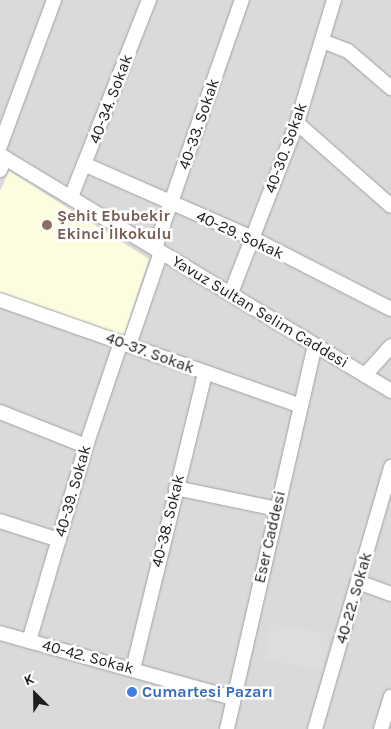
<!DOCTYPE html>
<html>
<head>
<meta charset="utf-8">
<style>
	body { margin:0 }
	#map { position:relative; width:391px; height:729px; overflow:hidden; background:#edeae4; font-family:Karla,sans-serif }
	div>[style] { position:absolute }
	[style*='--x'] { left:calc(var(--x)*1px); top:calc(var(--y)*1px); width:calc(var(--w)*1px); rotate:calc(var(--a)*1deg) }
	.residential>* { inset:0; background:#dbdada; transform-origin:0 0 }
	.education>* { inset:0; background:#fcfcdf }
	.parking>* { inset:0; background:#ddd; transform-origin:0 0 }
	.roads { filter:drop-shadow(0 0 1px #a1a1a1) drop-shadow(0 0 1px #a1a1a1) }
	.minor>* { height:14px; margin:-7px; padding:0 7px; transform-origin:7px; border-radius:7px; background:#fff }
	.dots>* { width:14px; height:14px; translate:-50% -50%; box-sizing:border-box; border:2px solid #fff; border-radius:50% }
	span { translate:-50% -50%; white-space:nowrap; text-align:center; line-height:1.15; -webkit-text-stroke:5px #fff; paint-order:stroke }
	.street-label { font-size:16px; color:#1d1d1d }
	.education-label { font-size:16px; color:#785e54; font-weight:700 }
	.left { translate:0 -50%; text-align:left }
	.shop-label { font-size:16px; color:#366cbe; font-weight:700 }
	.north { position:absolute; left:10px; top:669px; width:50px; height:50px; -webkit-text-stroke:4px #fff; paint-order:stroke; rotate:337deg; font-size:14px; font-weight:700; line-height:20px; text-align:center; color:#1d1d1d }
	.north::after { content:''; display:block; margin:auto; width:18px; height:22px; background:#1d1d1d; clip-path:polygon(50% 0,100% 100%,50% 72%,0 100%) }
</style>
</head>
<body>
<div id="map">
	<div class="residential">
		<i style="left:0;top:0;width:391px;height:729px"></i>
	</div>
	<div class="education">
		<i style="clip-path:polygon(9px 171px,149px 259px,123px 338px,0 294px,0 191px)"></i>
	</div>
	<div class="parking">
		<i style="left:271px;top:624px;width:59px;height:37px;rotate:9deg"></i>
	</div>
	<div class="roads">
		<div class="minor">
			<i style="--x:322;--y:41;--w:28;--a:21"></i>
			<i style="--x:348;--y:51;--w:57;--a:40.7"></i>
			<i style="--x:297;--y:123;--w:125;--a:41.4"></i>
			<i style="--x:0;--y:146;--w:156;--a:-69.7"></i>
			<i style="--x:0;--y:155;--w:457;--a:31.1"></i>
			<i style="--x:86;--y:165;--w:181;--a:23.7"></i>
			<i style="--x:252;--y:238;--w:156;--a:27.1"></i>
			<i style="--x:0;--y:170;--w:13;--a:-67"></i>
			<i style="--x:71;--y:197;--w:212;--a:-68.4"></i>
			<i style="--x:155;--y:248;--w:263;--a:-70.7"></i>
			<i style="--x:231;--y:293;--w:182;--a:-68.8"></i>
			<i style="--x:297;--y:123;--w:128;--a:-73.3"></i>
			<i style="--x:0;--y:300;--w:319;--a:19.4"></i>
			<i style="--x:129;--y:345;--w:98;--a:-71"></i>
			<i style="--x:365;--y:375;--w:39;--a:-48"></i>
			<i style="--x:0;--y:412;--w:92;--a:21.6"></i>
			<i style="--x:176;--y:488;--w:103;--a:11.7"></i>
			<i style="--x:0;--y:521;--w:62;--a:17.9"></i>
			<i style="--x:358;--y:582;--w:35;--a:20"></i>
			<i style="--x:0;--y:633;--w:242;--a:15.6"></i>
			<i style="--x:29;--y:641;--w:203;--a:-73.7"></i>
			<i style="--x:86;--y:446;--w:110;--a:-71.4"></i>
			<i style="--x:133;--y:669;--w:305;--a:-76.3"></i>
			<i style="--x:227;--y:729;--w:393;--a:-77.1"></i>
			<i style="--x:315;--y:729;--w:273;--a:-73.8"></i>
			<i style="--x:381;--y:729;--w:34;--a:-73"></i>
		</div>
	</div>
	<div class="dots">
		<i style="left:47px;top:225px;background:#8d6e63"></i>
		<i style="left:132px;top:692px;background:#3f7fe0"></i>
	</div>
	<div class="street-label">
		<span style="left:111px;top:99px;rotate:-69deg">40-34. Sokak</span>
		<span style="left:199px;top:124px;rotate:-71deg">40-33. Sokak</span>
		<span style="left:286px;top:148px;rotate:-70deg">40-30. Sokak</span>
		<span style="left:240px;top:235px;rotate:25deg">40-29. Sokak</span>
		<span style="left:260px;top:312px;rotate:31deg">Yavuz Sultan Selim Caddesi</span>
		<span style="left:150px;top:353px;rotate:20deg">40-37. Sokak</span>
		<span style="left:73px;top:491px;rotate:-74deg">40-39. Sokak</span>
		<span style="left:168px;top:521px;rotate:-76deg">40-38. Sokak</span>
		<span style="left:270px;top:537px;rotate:-77deg">Eser Caddesi</span>
		<span style="left:354px;top:598px;rotate:-74deg">40-22. Sokak</span>
		<span style="left:88px;top:657px;rotate:15deg">40-42. Sokak</span>
	</div>
	<div class="education-label">
		<span class="left" style="left:57px;top:225px">Şehit Ebubekir<br>Ekinci İlkokulu</span>
	</div>
	<div class="shop-label">
		<span class="left" style="left:142px;top:692px">Cumartesi Pazarı</span>
	</div>
	<div class="north">K</div>
</div>
</body>
</html>
